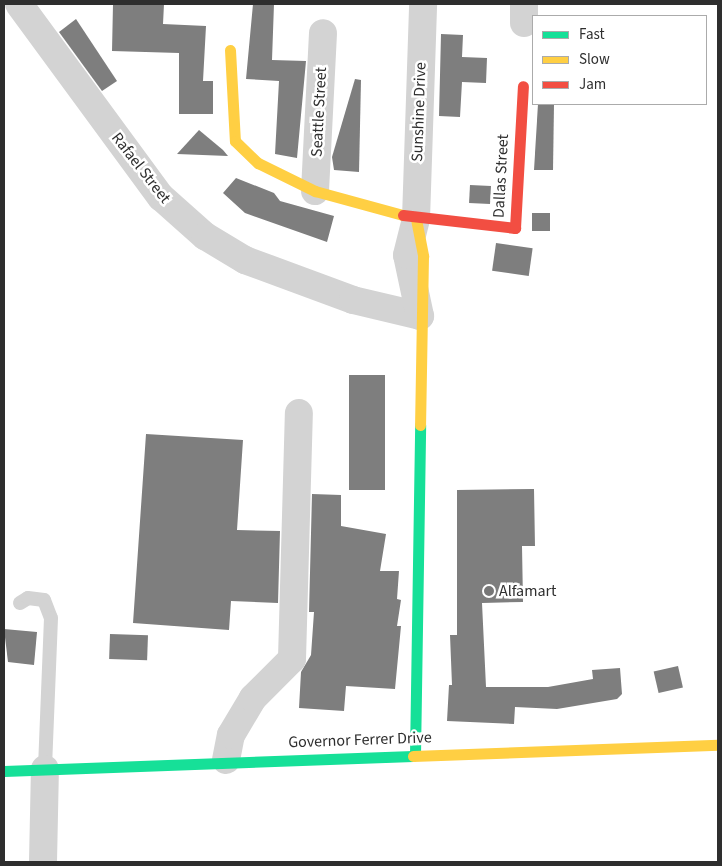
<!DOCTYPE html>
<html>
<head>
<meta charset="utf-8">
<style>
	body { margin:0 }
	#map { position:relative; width:722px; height:866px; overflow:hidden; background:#fff; font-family:"Source Sans 3",sans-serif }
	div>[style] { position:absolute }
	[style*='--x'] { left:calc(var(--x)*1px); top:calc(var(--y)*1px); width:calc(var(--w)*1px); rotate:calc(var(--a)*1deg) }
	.building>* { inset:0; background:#7e7e7e; transform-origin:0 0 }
	.lane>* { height:14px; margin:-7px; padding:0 7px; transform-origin:7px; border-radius:7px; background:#d3d3d3 }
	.street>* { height:28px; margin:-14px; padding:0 14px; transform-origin:14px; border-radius:14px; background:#d3d3d3 }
	.fast>* { height:11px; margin:-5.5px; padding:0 5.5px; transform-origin:5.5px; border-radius:5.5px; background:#16e098 }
	.slow>* { height:11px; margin:-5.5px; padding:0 5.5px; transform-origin:5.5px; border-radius:5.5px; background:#ffcf43 }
	.jam>* { height:11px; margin:-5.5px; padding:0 5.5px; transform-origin:5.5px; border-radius:5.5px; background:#f24e42 }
	.dots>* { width:14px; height:14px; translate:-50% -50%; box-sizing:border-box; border:2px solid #fff; border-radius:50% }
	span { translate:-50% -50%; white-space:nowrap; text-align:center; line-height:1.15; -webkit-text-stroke:5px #fff; paint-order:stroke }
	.street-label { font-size:16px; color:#2e2e2e }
	.poi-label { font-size:16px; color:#2e2e2e }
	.left { translate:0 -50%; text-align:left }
	.frame { position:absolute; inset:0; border:5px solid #2e2e2e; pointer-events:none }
	.legend { position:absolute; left:532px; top:15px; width:175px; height:90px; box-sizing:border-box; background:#fff; border:1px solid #ababab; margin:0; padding:6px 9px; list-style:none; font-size:15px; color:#2e2e2e }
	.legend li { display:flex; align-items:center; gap:10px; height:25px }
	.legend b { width:25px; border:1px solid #ababab }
</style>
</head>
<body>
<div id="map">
	<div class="building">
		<i style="clip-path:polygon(113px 4px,164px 4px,163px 24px,206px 26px,203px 81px,213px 81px,213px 114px,179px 114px,179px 53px,112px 51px)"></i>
		<i style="clip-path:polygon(253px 4px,274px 4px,272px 60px,306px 61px,297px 158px,275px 154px,279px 81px,246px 79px)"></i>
		<i style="clip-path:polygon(76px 19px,117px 81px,102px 91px,59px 32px)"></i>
		<i style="clip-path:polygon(441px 34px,463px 35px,462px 57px,487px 58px,486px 83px,462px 82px,460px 117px,439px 116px)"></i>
		<i style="clip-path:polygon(355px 79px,361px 80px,359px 172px,334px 170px,332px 157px)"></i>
		<i style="clip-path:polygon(538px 104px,554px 104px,553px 170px,534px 170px)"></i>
		<i style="clip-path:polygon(199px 130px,223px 150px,228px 156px,177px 154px)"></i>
		<i style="clip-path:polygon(236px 178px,274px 193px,280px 201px,334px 216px,327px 242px,245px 213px,223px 193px)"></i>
		<i style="left:470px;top:185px;width:21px;height:18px;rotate:3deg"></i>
		<i style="left:532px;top:213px;width:18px;height:18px"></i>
		<i style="left:496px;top:243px;width:37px;height:28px;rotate:8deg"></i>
		<i style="left:349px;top:375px;width:36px;height:115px"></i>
		<i style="clip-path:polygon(146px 434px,243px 440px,237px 530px,280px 531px,278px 603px,231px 601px,229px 630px,133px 623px)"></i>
		<i style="clip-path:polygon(534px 489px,535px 546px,522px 546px,523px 602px,482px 603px,486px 687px,548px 687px,593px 679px,592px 670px,620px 668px,622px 694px,617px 699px,557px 709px,515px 707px,514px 724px,447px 721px,449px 685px,452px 685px,450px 635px,457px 635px,457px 490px)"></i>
		<i style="clip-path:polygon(312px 494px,341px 495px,341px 526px,386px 534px,380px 571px,399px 571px,397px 599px,401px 600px,397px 626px,401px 626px,395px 689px,346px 686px,344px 711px,299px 708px,301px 672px,311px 655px,314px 612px,309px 612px)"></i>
		<i style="clip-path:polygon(4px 629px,37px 632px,34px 665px,8px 662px)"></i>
		<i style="left:110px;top:634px;width:38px;height:25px;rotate:2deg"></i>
		<i style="left:678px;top:666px;width:22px;height:25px;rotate:77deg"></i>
	</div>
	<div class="lane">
		<i style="--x:20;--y:603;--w:9;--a:-32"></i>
		<i style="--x:28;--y:598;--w:16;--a:7"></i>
		<i style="--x:44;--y:600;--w:19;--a:69"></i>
		<i style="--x:51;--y:618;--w:151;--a:92.3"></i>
	</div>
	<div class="street">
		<i style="--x:19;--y:4;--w:240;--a:53.7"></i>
		<i style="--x:161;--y:197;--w:59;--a:41.6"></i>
		<i style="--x:205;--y:236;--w:47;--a:31"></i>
		<i style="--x:245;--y:260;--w:115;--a:20.3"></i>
		<i style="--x:353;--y:300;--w:69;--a:13.4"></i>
		<i style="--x:420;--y:316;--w:62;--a:-102"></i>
		<i style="--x:407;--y:255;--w:37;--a:-76"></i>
		<i style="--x:416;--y:219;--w:215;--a:-88.1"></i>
		<i style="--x:524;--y:23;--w:19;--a:-90"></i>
		<i style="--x:315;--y:191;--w:158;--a:-87.1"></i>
		<i style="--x:226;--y:760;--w:25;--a:-79"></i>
		<i style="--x:231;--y:735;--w:43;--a:-59.3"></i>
		<i style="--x:253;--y:698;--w:55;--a:-45"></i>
		<i style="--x:292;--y:659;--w:246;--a:-88.4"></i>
		<i style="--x:43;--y:862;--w:93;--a:-88.8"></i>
	</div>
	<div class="fast">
		<i style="--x:415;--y:755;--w:330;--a:-89.1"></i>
		<i style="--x:4;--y:771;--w:409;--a:-2.1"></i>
	</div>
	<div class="slow">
		<i style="--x:230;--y:50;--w:91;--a:86.9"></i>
		<i style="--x:235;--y:141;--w:32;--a:44"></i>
		<i style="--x:258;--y:163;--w:64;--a:26.2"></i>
		<i style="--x:315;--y:191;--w:91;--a:15.3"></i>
		<i style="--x:416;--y:219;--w:38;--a:79"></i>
		<i style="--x:423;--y:256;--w:169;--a:91"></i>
		<i style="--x:413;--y:756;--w:305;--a:-2.1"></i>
	</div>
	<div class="jam">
		<i style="--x:403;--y:215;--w:113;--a:6.6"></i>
		<i style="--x:515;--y:228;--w:142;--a:-86.8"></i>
	</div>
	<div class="dots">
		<i style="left:489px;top:591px;background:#777"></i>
	</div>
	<div class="street-label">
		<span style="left:319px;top:112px;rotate:-87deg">Seattle Street</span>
		<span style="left:419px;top:112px;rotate:-88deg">Sunshine Drive</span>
		<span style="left:141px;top:168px;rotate:52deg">Rafael Street</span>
		<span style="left:501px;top:176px;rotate:-87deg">Dallas Street</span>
		<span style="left:360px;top:740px;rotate:-2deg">Governor Ferrer Drive</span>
	</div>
	<div class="poi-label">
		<span class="left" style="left:499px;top:591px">Alfamart</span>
	</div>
	<div class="frame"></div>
	<ul class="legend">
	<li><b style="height:6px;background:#16e098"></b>Fast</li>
	<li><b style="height:6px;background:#ffcf43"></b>Slow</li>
	<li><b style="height:6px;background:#f24e42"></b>Jam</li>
	</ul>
</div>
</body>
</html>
